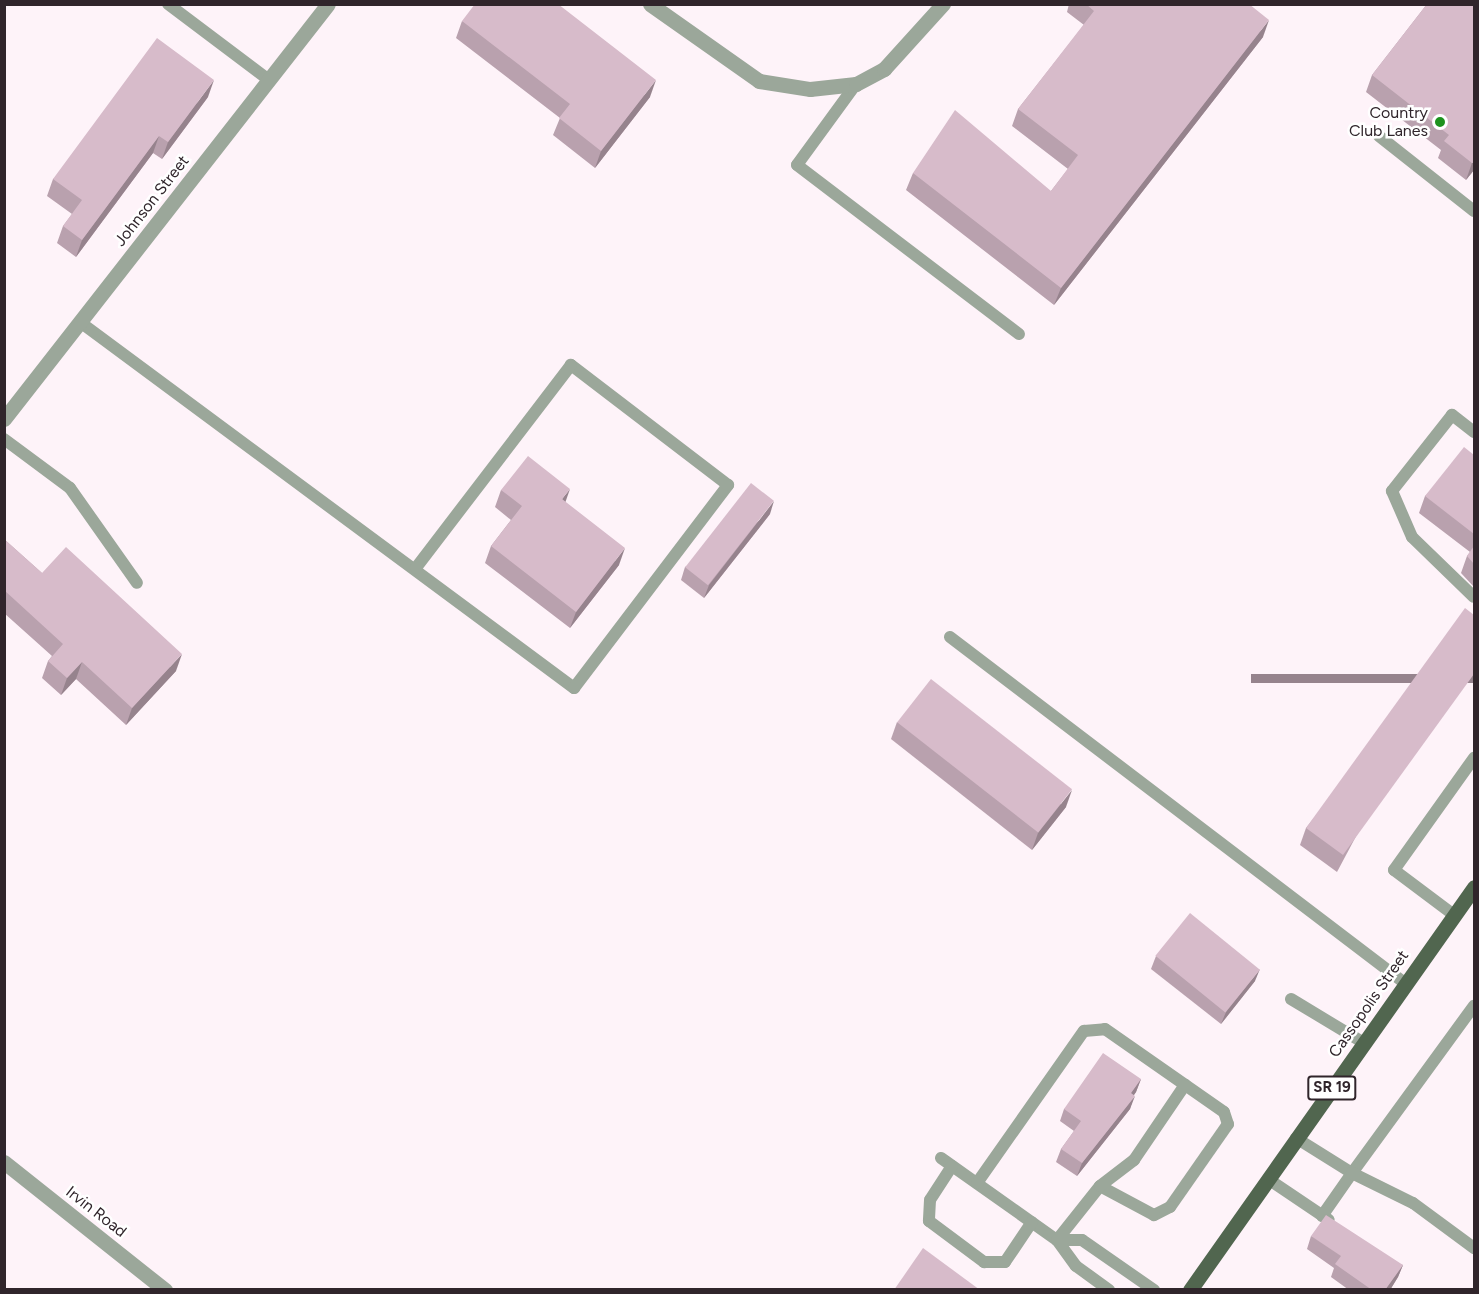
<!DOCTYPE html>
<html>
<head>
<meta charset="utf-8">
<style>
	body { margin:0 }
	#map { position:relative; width:1479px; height:1294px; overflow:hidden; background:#fef3f9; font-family:Figtree,sans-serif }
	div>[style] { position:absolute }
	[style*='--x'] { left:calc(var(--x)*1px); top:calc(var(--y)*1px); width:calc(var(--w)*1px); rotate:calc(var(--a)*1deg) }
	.service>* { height:12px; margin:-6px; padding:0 6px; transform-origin:6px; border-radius:6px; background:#9ba79a }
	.minor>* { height:15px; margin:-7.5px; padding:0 7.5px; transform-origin:7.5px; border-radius:7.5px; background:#9ba79a }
	.tertiary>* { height:15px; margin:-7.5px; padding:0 7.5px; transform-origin:7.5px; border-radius:7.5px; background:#9ba79a }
	.primary>* { height:15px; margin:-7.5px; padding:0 7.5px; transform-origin:7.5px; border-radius:7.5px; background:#51664f }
	.wall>* { inset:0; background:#b9a1ae }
	.shaded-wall>* { inset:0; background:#96838d; transform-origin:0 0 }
	.building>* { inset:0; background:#d7bbca; transform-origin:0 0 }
	.dots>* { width:16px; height:16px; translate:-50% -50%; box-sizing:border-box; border:3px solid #fff; border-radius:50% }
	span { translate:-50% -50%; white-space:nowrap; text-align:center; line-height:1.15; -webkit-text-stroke:5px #fff; paint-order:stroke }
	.shield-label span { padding:2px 4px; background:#fff; border:2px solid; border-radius:4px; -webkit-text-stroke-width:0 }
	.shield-label { font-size:15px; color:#30252b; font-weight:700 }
	.poi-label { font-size:16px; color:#30252b }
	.right { translate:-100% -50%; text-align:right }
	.street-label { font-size:16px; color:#30252b }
	.frame { position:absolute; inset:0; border:6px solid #30252b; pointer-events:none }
</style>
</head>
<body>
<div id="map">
	<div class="service">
		<i style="--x:168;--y:4;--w:126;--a:37"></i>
		<i style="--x:856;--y:84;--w:100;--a:126.1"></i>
		<i style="--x:797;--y:165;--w:279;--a:37.3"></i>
		<i style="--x:1379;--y:136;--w:121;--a:38.3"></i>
		<i style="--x:80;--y:322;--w:615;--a:36.53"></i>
		<i style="--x:574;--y:688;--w:255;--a:-52.8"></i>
		<i style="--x:728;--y:485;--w:198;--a:-142.6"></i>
		<i style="--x:571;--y:365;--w:255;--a:127.4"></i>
		<i style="--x:1474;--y:432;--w:28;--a:-142"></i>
		<i style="--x:1452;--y:415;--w:97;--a:128.3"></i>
		<i style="--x:1392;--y:491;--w:50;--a:66.5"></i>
		<i style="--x:1412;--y:537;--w:86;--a:44.1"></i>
		<i style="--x:4;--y:439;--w:82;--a:36.6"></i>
		<i style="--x:70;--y:488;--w:116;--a:54.8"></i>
		<i style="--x:950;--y:637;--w:573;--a:37.27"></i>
		<i style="--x:1454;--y:915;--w:75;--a:-143.1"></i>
		<i style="--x:1394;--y:870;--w:138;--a:-54.5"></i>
		<i style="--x:1291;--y:999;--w:85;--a:31.1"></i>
		<i style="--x:1296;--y:1138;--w:66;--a:32"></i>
		<i style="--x:1352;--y:1173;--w:207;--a:-53.9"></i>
		<i style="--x:941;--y:1158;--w:142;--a:35.3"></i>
		<i style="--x:1057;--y:1240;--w:32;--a:54"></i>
		<i style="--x:1076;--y:1266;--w:41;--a:36"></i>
		<i style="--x:952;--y:1166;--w:40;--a:122.9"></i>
		<i style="--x:930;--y:1200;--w:21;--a:93"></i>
		<i style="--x:929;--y:1221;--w:69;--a:36.7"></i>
		<i style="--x:984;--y:1262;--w:21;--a:0"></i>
		<i style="--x:1005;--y:1262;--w:48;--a:-56"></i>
		<i style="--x:1268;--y:1179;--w:73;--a:33.9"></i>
		<i style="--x:977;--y:1183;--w:186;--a:-54.9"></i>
		<i style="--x:1084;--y:1031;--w:21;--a:-5"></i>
		<i style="--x:1105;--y:1029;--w:145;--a:34.9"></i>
		<i style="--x:1224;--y:1112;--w:13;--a:72"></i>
		<i style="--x:1228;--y:1124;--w:101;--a:124.9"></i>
		<i style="--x:1170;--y:1207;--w:18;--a:153"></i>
		<i style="--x:1154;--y:1215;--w:61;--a:-151.8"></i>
		<i style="--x:1100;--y:1186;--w:69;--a:128.5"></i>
		<i style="--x:1100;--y:1186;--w:43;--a:-37.4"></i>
		<i style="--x:1134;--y:1160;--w:91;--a:-55.8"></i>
		<i style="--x:1322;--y:1216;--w:52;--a:-55.1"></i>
		<i style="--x:1352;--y:1173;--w:68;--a:26.2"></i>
		<i style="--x:1413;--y:1203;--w:76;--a:36.4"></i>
		<i style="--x:1057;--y:1240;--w:25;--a:0"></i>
		<i style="--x:1082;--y:1240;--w:88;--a:34.8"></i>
	</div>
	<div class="minor">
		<i style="--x:650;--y:4;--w:133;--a:35.2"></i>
		<i style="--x:759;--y:81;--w:52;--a:8.9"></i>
		<i style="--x:810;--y:89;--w:46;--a:-6.2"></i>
		<i style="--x:856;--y:84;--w:32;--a:-28"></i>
		<i style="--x:884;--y:69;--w:88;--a:-47.8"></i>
		<i style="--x:4;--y:1162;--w:206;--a:38.5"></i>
	</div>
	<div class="tertiary">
		<i style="--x:4;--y:419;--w:526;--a:-52.02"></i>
	</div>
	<div class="primary">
		<i style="--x:1190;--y:1290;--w:493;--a:-54.8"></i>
	</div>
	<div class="wall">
		<i style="clip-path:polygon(1069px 4px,1249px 4px,1263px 37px,1054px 305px,906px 190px,913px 173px,1051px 191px,1068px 169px,1012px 126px,1018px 109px,1084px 25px,1067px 12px)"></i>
		<i style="clip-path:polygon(1427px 4px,1474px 170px,1466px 180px,1438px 158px,1441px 150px,1366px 92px,1372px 75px)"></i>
		<i style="clip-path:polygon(462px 21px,650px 97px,595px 168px,553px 135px,560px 118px,456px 38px)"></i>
		<i style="clip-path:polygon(208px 97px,162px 159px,153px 153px,76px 257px,57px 243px,63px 226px,72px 214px,47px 196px,53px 179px)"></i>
		<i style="clip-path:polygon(1474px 455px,1474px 587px,1461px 573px,1467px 556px,1470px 552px,1419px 513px,1425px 496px)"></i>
		<i style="clip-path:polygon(501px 490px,565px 502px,619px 565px,570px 628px,485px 563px,491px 546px,511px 520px,495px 507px)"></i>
		<i style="clip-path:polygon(770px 514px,704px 598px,681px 580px,685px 567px)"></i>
		<i style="clip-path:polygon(4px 539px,42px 573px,176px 671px,126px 725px,76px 679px,61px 695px,42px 678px,48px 661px,52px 656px,4px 613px)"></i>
		<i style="clip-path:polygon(1474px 615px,1337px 872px,1300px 845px,1306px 828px)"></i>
		<i style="clip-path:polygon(897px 722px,1066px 807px,1032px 850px,891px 739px)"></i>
		<i style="clip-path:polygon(1156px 956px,1255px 981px,1221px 1024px,1151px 969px)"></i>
		<i style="clip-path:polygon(1141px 1079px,1136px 1092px,1134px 1095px,1130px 1109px,1077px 1176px,1056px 1162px,1061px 1149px,1074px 1131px,1060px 1121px,1064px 1109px)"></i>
		<i style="clip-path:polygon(1311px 1236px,1403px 1265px,1398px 1277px,1390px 1290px,1349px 1290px,1331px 1277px,1334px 1268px,1307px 1249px)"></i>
	</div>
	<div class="shaded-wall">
		<i style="clip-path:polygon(1269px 20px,1263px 37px,1054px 305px,1061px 288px)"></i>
		<i style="clip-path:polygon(214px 80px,208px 97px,162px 159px,168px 142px)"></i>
		<i style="clip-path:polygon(656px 80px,650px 97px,595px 168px,601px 151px)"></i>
		<i style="clip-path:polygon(159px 136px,153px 153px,76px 257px,82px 240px)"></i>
		<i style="clip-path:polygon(1474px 161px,1474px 170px,1466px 180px,1472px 163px)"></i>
		<i style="clip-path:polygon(570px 489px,564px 506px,562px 499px)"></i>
		<i style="clip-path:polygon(774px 501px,770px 514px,704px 598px,709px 585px)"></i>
		<i style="clip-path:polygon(625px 548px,619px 565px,570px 628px,576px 612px)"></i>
		<i style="clip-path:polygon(182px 654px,176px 671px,126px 725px,132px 708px)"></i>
		<i style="clip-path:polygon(82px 662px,76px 679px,61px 695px,67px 678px)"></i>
		<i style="left:1474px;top:674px;width:9px;height:223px;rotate:90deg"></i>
		<i style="clip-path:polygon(1072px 790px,1066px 807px,1032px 850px,1038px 833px)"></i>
		<i style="clip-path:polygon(1260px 969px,1255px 981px,1221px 1024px,1226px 1012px)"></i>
		<i style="clip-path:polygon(1141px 1079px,1136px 1092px,1126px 1106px,1131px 1093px)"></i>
		<i style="clip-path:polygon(1135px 1096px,1130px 1109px,1077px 1176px,1082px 1163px)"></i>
		<i style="clip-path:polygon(1403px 1265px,1398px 1277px,1390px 1290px,1385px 1290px)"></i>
	</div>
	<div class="building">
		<i style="clip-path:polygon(475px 4px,558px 4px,656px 80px,601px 151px,559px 118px,570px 104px,462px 21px)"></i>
		<i style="clip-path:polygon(1086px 4px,1249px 4px,1269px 20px,1061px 288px,913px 173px,955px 110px,1051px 191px,1078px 155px,1018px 109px,1094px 11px)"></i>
		<i style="clip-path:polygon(1427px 4px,1474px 4px,1474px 161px,1472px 163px,1444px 141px,1449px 135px,1372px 75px)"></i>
		<i style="clip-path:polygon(157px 38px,214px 80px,168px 142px,159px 136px,82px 240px,63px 226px,82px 200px,53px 179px)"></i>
		<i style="clip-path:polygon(1464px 447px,1474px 455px,1474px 534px,1425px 496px)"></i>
		<i style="clip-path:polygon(528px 456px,570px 489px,562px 499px,625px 548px,576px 612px,491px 546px,522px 506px,501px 490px)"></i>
		<i style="left:751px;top:483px;width:29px;height:107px;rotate:38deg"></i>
		<i style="clip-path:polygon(4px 539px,42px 573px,66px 547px,182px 654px,132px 708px,82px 662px,67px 678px,48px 661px,63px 644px,4px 590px)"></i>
		<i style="clip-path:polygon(1474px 546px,1474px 564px,1467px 556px)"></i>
		<i style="clip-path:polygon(1465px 608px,1474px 615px,1474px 674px,1343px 855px,1306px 828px)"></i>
		<i style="left:931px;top:679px;width:179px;height:55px;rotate:38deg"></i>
		<i style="left:1190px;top:913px;width:90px;height:55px;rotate:39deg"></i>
		<i style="clip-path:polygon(1103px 1053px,1141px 1079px,1131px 1093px,1135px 1096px,1082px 1163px,1061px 1149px,1081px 1121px,1064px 1109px)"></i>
		<i style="clip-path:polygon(1326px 1215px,1403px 1265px,1385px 1290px,1372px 1290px,1335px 1264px,1341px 1256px,1311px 1236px)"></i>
		<i style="clip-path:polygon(923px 1248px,980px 1290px,894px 1290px)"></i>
	</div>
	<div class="dots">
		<i style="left:1440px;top:122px;background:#1d921e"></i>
	</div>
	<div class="shield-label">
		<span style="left:1332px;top:1088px">SR 19</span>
	</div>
	<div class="poi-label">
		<span class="right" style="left:1428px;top:122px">Country<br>Club Lanes</span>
	</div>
	<div class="street-label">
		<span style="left:152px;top:201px;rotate:-52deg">Johnson Street</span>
		<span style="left:1369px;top:1004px;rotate:-55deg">Cassopolis Street</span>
		<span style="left:96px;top:1212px;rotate:38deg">Irvin Road</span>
	</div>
	<div class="frame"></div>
</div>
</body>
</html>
